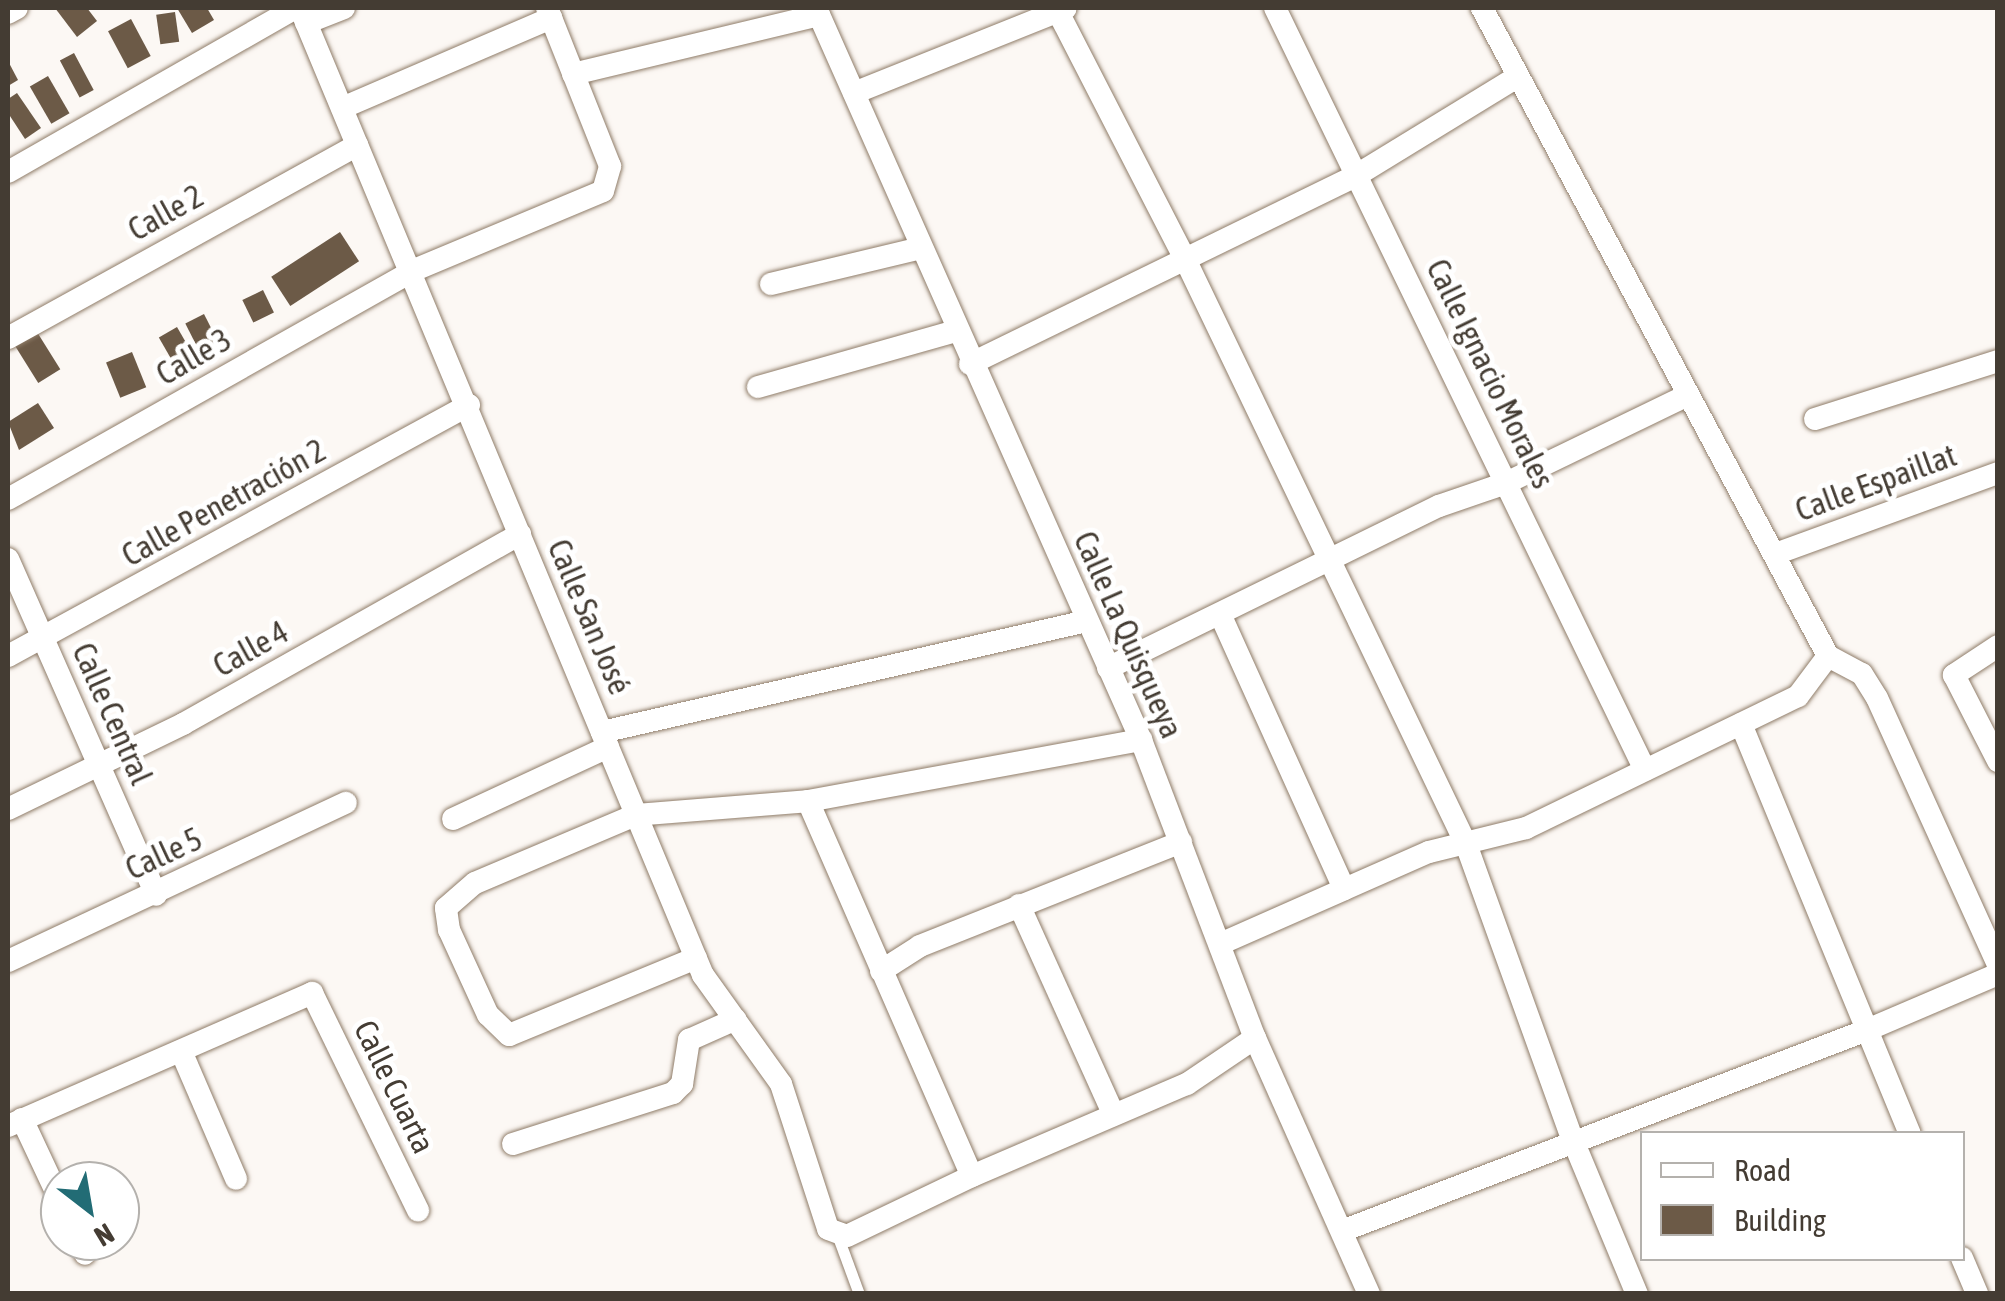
<!DOCTYPE html>
<html>
<head>
<meta charset="utf-8">
<style>
	body { margin:0 }
	#map { position:relative; width:2005px; height:1301px; overflow:hidden; background:#fcf8f4; font-family:"Asap Condensed",sans-serif }
	div>[style] { position:absolute }
	[style*='--x'] { left:calc(var(--x)*1px); top:calc(var(--y)*1px); width:calc(var(--w)*1px); rotate:calc(var(--a)*1deg) }
	.building>* { inset:0; background:#6c5a47; transform-origin:0 0 }
	.roads { filter:drop-shadow(0 0 2px #8f7c68) drop-shadow(0 0 2px #8f7c68) }
	.lane>* { height:11px; margin:-5.5px; padding:0 5.5px; transform-origin:5.5px; border-radius:5.5px; background:#fff }
	.street>* { height:22px; margin:-11px; padding:0 11px; transform-origin:11px; border-radius:11px; background:#fff }
	span { translate:-50% -50%; white-space:nowrap; text-align:center; line-height:1.15; -webkit-text-stroke:10px #fff; paint-order:stroke }
	.street-label { font-size:32px; color:#443c33 }
	.frame { position:absolute; inset:0; border:10px solid #443c33; pointer-events:none }
	.legend { position:absolute; left:1640px; top:1131px; width:325px; height:130px; box-sizing:border-box; background:#fff; border:2px solid #b4b1ad; margin:0; padding:12px 18px; list-style:none; font-size:30px; color:#443c33 }
	.legend li { display:flex; align-items:center; gap:20px; height:50px }
	.legend b { width:50px; border:2px solid #b4b1ad }
	.north { position:absolute; left:40px; top:1161px; width:100px; height:100px; box-sizing:border-box; background:#fff; border:2px solid #b4b1ad; border-radius:50%; rotate:149deg; font-size:28px; font-weight:700; line-height:40px; text-align:center; color:#443c33 }
	.north::after { content:''; display:block; margin:auto; width:35px; height:45px; background:#226c75; clip-path:polygon(50% 0,100% 100%,50% 72%,0 100%) }
</style>
</head>
<body>
<div id="map">
	<div class="building">
		<i style="clip-path:polygon(55px 8px,87px 8px,97px 21px,77px 37px)"></i>
		<i style="clip-path:polygon(177px 8px,207px 8px,214px 20px,192px 33px)"></i>
		<i style="left:175px;top:12px;width:30px;height:19px;rotate:82deg"></i>
		<i style="left:131px;top:19px;width:42px;height:26px;rotate:62deg"></i>
		<i style="left:74px;top:53px;width:42px;height:16px;rotate:62deg"></i>
		<i style="clip-path:polygon(8px 61px,18px 80px,8px 86px)"></i>
		<i style="left:48px;top:76px;width:43px;height:21px;rotate:60deg"></i>
		<i style="clip-path:polygon(17px 93px,41px 128px,25px 139px,8px 113px,8px 99px)"></i>
		<i style="left:340px;top:232px;width:35px;height:82px;rotate:57deg"></i>
		<i style="left:263px;top:290px;width:25px;height:23px;rotate:64deg"></i>
		<i style="left:204px;top:314px;width:33px;height:21px;rotate:63deg"></i>
		<i style="left:177px;top:327px;width:36px;height:21px;rotate:60deg"></i>
		<i style="left:37px;top:332px;width:44px;height:26px;rotate:58deg"></i>
		<i style="left:132px;top:352px;width:38px;height:28px;rotate:68deg"></i>
		<i style="clip-path:polygon(38px 403px,54px 428px,19px 450px,8px 422px)"></i>
	</div>
	<div class="roads">
		<div class="lane">
			<i style="--x:838;--y:1237;--w:61;--a:69.8"></i>
		</div>
		<div class="street">
			<i style="--x:300;--y:8;--w:1048;--a:67.38"></i>
			<i style="--x:703;--y:975;--w:134;--a:54.4"></i>
			<i style="--x:781;--y:1084;--w:152;--a:72"></i>
			<i style="--x:828;--y:1229;--w:20;--a:20"></i>
			<i style="--x:847;--y:1236;--w:139;--a:-25.6"></i>
			<i style="--x:816;--y:8;--w:801;--a:66.06"></i>
			<i style="--x:1141;--y:740;--w:319;--a:69.1"></i>
			<i style="--x:1255;--y:1038;--w:280;--a:66"></i>
			<i style="--x:1056;--y:8;--w:284;--a:62.8"></i>
			<i style="--x:1186;--y:261;--w:647;--a:64.35"></i>
			<i style="--x:1466;--y:844;--w:313;--a:70.2"></i>
			<i style="--x:1572;--y:1138;--w:169;--a:67.4"></i>
			<i style="--x:1275;--y:8;--w:847;--a:64.1"></i>
			<i style="--x:8;--y:13;--w:10;--a:-29"></i>
			<i style="--x:306;--y:23;--w:41;--a:-21.5"></i>
			<i style="--x:573;--y:74;--w:253;--a:-13.5"></i>
			<i style="--x:854;--y:93;--w:228;--a:-21.8"></i>
			<i style="--x:342;--y:108;--w:228;--a:-23.3"></i>
			<i style="--x:8;--y:172;--w:331;--a:-29.7"></i>
			<i style="--x:771;--y:284;--w:154;--a:-13.5"></i>
			<i style="--x:8;--y:338;--w:399;--a:-28.9"></i>
			<i style="--x:970;--y:364;--w:431;--a:-26"></i>
			<i style="--x:1357;--y:175;--w:188;--a:-31.5"></i>
			<i style="--x:758;--y:387;--w:206;--a:-15.8"></i>
			<i style="--x:1815;--y:419;--w:192;--a:-17.6"></i>
			<i style="--x:8;--y:499;--w:464;--a:-29.4"></i>
			<i style="--x:412;--y:271;--w:207;--a:-22.7"></i>
			<i style="--x:603;--y:191;--w:26;--a:-74"></i>
			<i style="--x:610;--y:166;--w:170;--a:-111.7"></i>
			<i style="--x:1778;--y:553;--w:234;--a:-20"></i>
			<i style="--x:8;--y:559;--w:367;--a:66.2"></i>
			<i style="--x:1220;--y:614;--w:302;--a:65.7"></i>
			<i style="--x:1998;--y:646;--w:53;--a:146.6"></i>
			<i style="--x:1954;--y:675;--w:97;--a:62.9"></i>
			<i style="--x:8;--y:656;--w:525;--a:-28.57"></i>
			<i style="--x:1828;--y:656;--w:38;--a:28"></i>
			<i style="--x:1862;--y:674;--w:28;--a:58"></i>
			<i style="--x:1877;--y:698;--w:293;--a:65.6"></i>
			<i style="--x:1108;--y:668;--w:369;--a:-26.1"></i>
			<i style="--x:1439;--y:506;--w:71;--a:-18.9"></i>
			<i style="--x:1506;--y:483;--w:200;--a:-25.8"></i>
			<i style="--x:1741;--y:724;--w:443;--a:67.6"></i>
			<i style="--x:602;--y:732;--w:498;--a:-12.9"></i>
			<i style="--x:808;--y:801;--w:409;--a:66.4"></i>
			<i style="--x:972;--y:1176;--w:234;--a:-23.2"></i>
			<i style="--x:1187;--y:1084;--w:82;--a:-34.1"></i>
			<i style="--x:8;--y:809;--w:195;--a:-25.9"></i>
			<i style="--x:183;--y:724;--w:387;--a:-29.4"></i>
			<i style="--x:453;--y:819;--w:171;--a:-24.9"></i>
			<i style="--x:1019;--y:905;--w:230;--a:65.7"></i>
			<i style="--x:1220;--y:944;--w:228;--a:-23.8"></i>
			<i style="--x:1429;--y:852;--w:100;--a:-13.9"></i>
			<i style="--x:1526;--y:828;--w:302;--a:-25.9"></i>
			<i style="--x:1798;--y:696;--w:50;--a:-53.1"></i>
			<i style="--x:1828;--y:656;--w:735;--a:-118.1"></i>
			<i style="--x:696;--y:958;--w:202;--a:157.6"></i>
			<i style="--x:509;--y:1035;--w:29;--a:-136"></i>
			<i style="--x:488;--y:1015;--w:94;--a:-114.6"></i>
			<i style="--x:449;--y:930;--w:22;--a:-98"></i>
			<i style="--x:446;--y:908;--w:38;--a:-41"></i>
			<i style="--x:475;--y:883;--w:174;--a:-23"></i>
			<i style="--x:635;--y:815;--w:174;--a:-4.6"></i>
			<i style="--x:808;--y:801;--w:339;--a:-10.4"></i>
			<i style="--x:8;--y:961;--w:373;--a:-25.1"></i>
			<i style="--x:881;--y:971;--w:46;--a:-32.7"></i>
			<i style="--x:920;--y:946;--w:281;--a:-21.7"></i>
			<i style="--x:181;--y:1051;--w:139;--a:66.7"></i>
			<i style="--x:22;--y:1119;--w:89;--a:64.9"></i>
			<i style="--x:8;--y:1126;--w:332;--a:-23.6"></i>
			<i style="--x:312;--y:993;--w:242;--a:64"></i>
			<i style="--x:513;--y:1144;--w:168;--a:-17.7"></i>
			<i style="--x:673;--y:1093;--w:13;--a:-45"></i>
			<i style="--x:682;--y:1084;--w:45;--a:-81"></i>
			<i style="--x:689;--y:1040;--w:51;--a:-24.1"></i>
			<i style="--x:1342;--y:1231;--w:562;--a:-20.95"></i>
			<i style="--x:1867;--y:1030;--w:142;--a:-23.1"></i>
			<i style="--x:79;--y:1241;--w:14;--a:65"></i>
			<i style="--x:1962;--y:1258;--w:39;--a:67"></i>
		</div>
	</div>
	<div class="street-label">
		<span style="left:166px;top:213px;rotate:-29deg">Calle 2</span>
		<span style="left:194px;top:357px;rotate:-30deg">Calle 3</span>
		<span style="left:1490px;top:374px;rotate:64deg">Calle Ignacio Morales</span>
		<span style="left:1876px;top:483px;rotate:-20deg">Calle Espaillat</span>
		<span style="left:224px;top:503px;rotate:-29deg">Calle Penetración 2</span>
		<span style="left:589px;top:617px;rotate:67deg">Calle San José</span>
		<span style="left:1128px;top:635px;rotate:66deg">Calle La Quisqueya</span>
		<span style="left:251px;top:649px;rotate:-29deg">Calle 4</span>
		<span style="left:112px;top:714px;rotate:66deg">Calle Central</span>
		<span style="left:164px;top:854px;rotate:-25deg">Calle 5</span>
		<span style="left:394px;top:1087px;rotate:64deg">Calle Cuarta</span>
	</div>
	<div class="frame"></div>
	<ul class="legend">
	<li><b style="height:12px;background:#fff"></b>Road</li>
	<li><b style="height:28px;background:#6c5a47"></b>Building</li>
	</ul>
	<div class="north">N</div>
</div>
</body>
</html>
